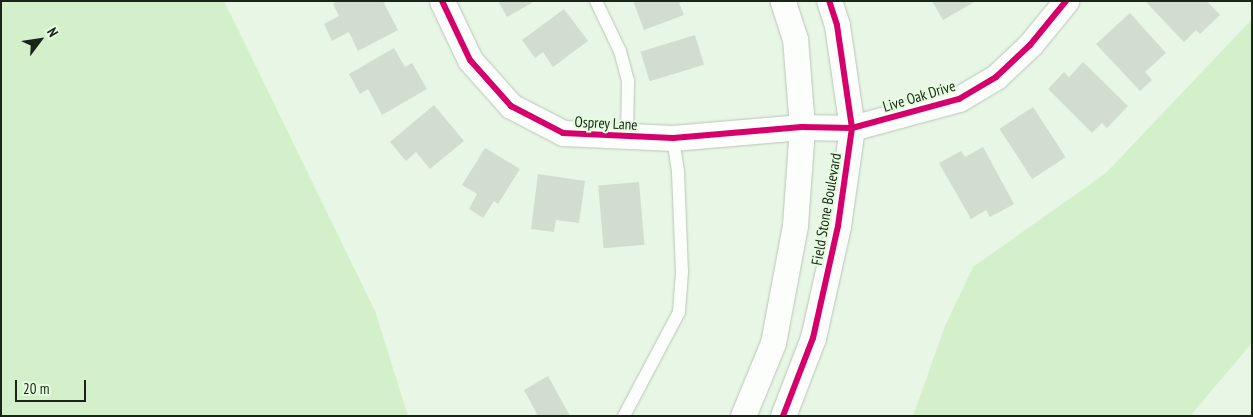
<!DOCTYPE html>
<html>
<head>
<meta charset="utf-8">
<style>
	body { margin:0 }
	#map { position:relative; width:1253px; height:417px; overflow:hidden; background:#e8f6e5; font-family:"PT Sans Narrow",sans-serif }
	div>[style] { position:absolute }
	[style*='--x'] { left:calc(var(--x)*1px); top:calc(var(--y)*1px); width:calc(var(--w)*1px); rotate:calc(var(--a)*1deg) }
	.green>* { inset:0; background:#d3f0cb }
	.building>* { inset:0; background:#d2ddcf; transform-origin:0 0 }
	.roads { filter:drop-shadow(0 0 1px #bac5b8) drop-shadow(0 0 1px #bac5b8) }
	.lane>* { height:12px; margin:-6px; padding:0 6px; transform-origin:6px; border-radius:6px; background:#fcfefb }
	.street>* { height:25px; margin:-12.5px; padding:0 12.5px; transform-origin:12.5px; border-radius:12.5px; background:#fcfefb }
	.cycleway>* { height:6px; margin:-3px; padding:0 3px; transform-origin:3px; border-radius:3px; background:#d6006c }
	span { translate:-50% -50%; white-space:nowrap; text-align:center; line-height:1.15; -webkit-text-stroke:4px #e4fdde; paint-order:stroke }
	.street-label { font-size:15px; color:#1b2419 }
	.frame { position:absolute; inset:0; border:2px solid #1b2419; pointer-events:none }
	.north { position:absolute; left:15px; top:15px; width:50px; height:50px; -webkit-text-stroke:4px #e4fdde; paint-order:stroke; rotate:59deg; font-size:14px; font-weight:700; line-height:20px; text-align:center; color:#1b2419 }
	.north::after { content:''; display:block; margin:auto; width:18px; height:22px; background:#1b2419; clip-path:polygon(50% 0,100% 100%,50% 72%,0 100%) }
	.scale { position:absolute; left:15px; top:380px; width:71px; height:22px; box-sizing:border-box; border:2px solid #1b2419; border-top:0; padding-left:6px; font-size:15px; line-height:18px; white-space:nowrap; color:#1b2419; -webkit-text-stroke:4px #e4fdde; paint-order:stroke }
</style>
</head>
<body>
<div id="map">
	<div class="green">
		<i style="clip-path:polygon(1px 1px,224px 1px,375px 311px,408px 416px,1px 416px)"></i>
		<i style="clip-path:polygon(1252px 19px,1252px 343px,1190px 416px,913px 416px,945px 326px,973px 267px,1106px 173px)"></i>
	</div>
	<div class="building">
		<i style="clip-path:polygon(337px 1px,383px 1px,398px 30px,358px 51px,349px 32px,332px 41px,324px 24px,339px 16px,333px 4px)"></i>
		<i style="clip-path:polygon(498px 1px,535px 1px,507px 17px)"></i>
		<i style="clip-path:polygon(633px 1px,683px 1px,679px 3px,684px 15px,644px 30px)"></i>
		<i style="clip-path:polygon(932px 1px,976px 1px,943px 20px)"></i>
		<i style="clip-path:polygon(1145px 1px,1207px 1px,1220px 15px,1200px 34px,1196px 30px,1184px 42px)"></i>
		<i style="clip-path:polygon(564px 9px,588px 41px,553px 67px,543px 52px,535px 58px,522px 40px)"></i>
		<i style="clip-path:polygon(1130px 13px,1166px 53px,1145px 72px,1152px 80px,1140px 91px,1096px 44px)"></i>
		<i style="left:695px;top:35px;width:31px;height:57px;rotate:73deg"></i>
		<i style="clip-path:polygon(394px 48px,405px 67px,412px 63px,427px 89px,382px 115px,368px 89px,360px 94px,349px 74px)"></i>
		<i style="clip-path:polygon(1083px 62px,1128px 106px,1107px 128px,1102px 123px,1092px 133px,1048px 89px,1064px 72px,1069px 77px)"></i>
		<i style="clip-path:polygon(434px 105px,464px 141px,430px 169px,416px 152px,406px 161px,390px 142px)"></i>
		<i style="left:1033px;top:107px;width:60px;height:40px;rotate:57deg"></i>
		<i style="clip-path:polygon(983px 147px,1014px 204px,990px 217px,986px 210px,971px 219px,939px 163px,961px 151px,965px 157px)"></i>
		<i style="clip-path:polygon(485px 148px,520px 169px,498px 204px,494px 201px,483px 218px,469px 209px,477px 194px,462px 185px)"></i>
		<i style="clip-path:polygon(538px 174px,585px 181px,579px 223px,556px 220px,554px 232px,531px 229px)"></i>
		<i style="left:639px;top:182px;width:63px;height:41px;rotate:85deg"></i>
		<i style="clip-path:polygon(548px 376px,570px 416px,534px 416px,537px 414px,524px 390px)"></i>
	</div>
	<div class="roads">
		<div class="lane">
			<i style="--x:596;--y:1;--w:55;--a:64.4"></i>
			<i style="--x:620;--y:51;--w:31;--a:75"></i>
			<i style="--x:628;--y:81;--w:56;--a:91"></i>
			<i style="--x:624;--y:416;--w:118;--a:-62.1"></i>
			<i style="--x:679;--y:312;--w:40;--a:-85.7"></i>
			<i style="--x:682;--y:272;--w:101;--a:-92.3"></i>
			<i style="--x:678;--y:171;--w:33;--a:-99"></i>
		</div>
		<div class="street">
			<i style="--x:442;--y:1;--w:65;--a:64.6"></i>
			<i style="--x:470;--y:60;--w:62;--a:48.3"></i>
			<i style="--x:511;--y:106;--w:59;--a:27.4"></i>
			<i style="--x:563;--y:133;--w:110;--a:2.6"></i>
			<i style="--x:673;--y:138;--w:129;--a:-4.9"></i>
			<i style="--x:802;--y:127;--w:50;--a:1.1"></i>
			<i style="--x:852;--y:128;--w:111;--a:-15.2"></i>
			<i style="--x:959;--y:99;--w:43;--a:-30.7"></i>
			<i style="--x:996;--y:77;--w:47;--a:-43.3"></i>
			<i style="--x:1030;--y:45;--w:57;--a:-50.7"></i>
			<i style="--x:743;--y:416;--w:79;--a:-67.7"></i>
			<i style="--x:773;--y:343;--w:120;--a:-79.4"></i>
			<i style="--x:795;--y:225;--w:98;--a:-85.9"></i>
			<i style="--x:802;--y:127;--w:88;--a:-94.5"></i>
			<i style="--x:795;--y:39;--w:40;--a:-108"></i>
			<i style="--x:783;--y:416;--w:84;--a:-69"></i>
			<i style="--x:813;--y:338;--w:115;--a:-77.4"></i>
			<i style="--x:838;--y:226;--w:99;--a:-81.9"></i>
			<i style="--x:852;--y:128;--w:104;--a:-98.3"></i>
			<i style="--x:837;--y:25;--w:25;--a:-108"></i>
		</div>
	</div>
	<div class="cycleway">
		<i style="--x:442;--y:1;--w:65;--a:64.6"></i>
		<i style="--x:470;--y:60;--w:62;--a:48.3"></i>
		<i style="--x:511;--y:106;--w:59;--a:27.4"></i>
		<i style="--x:563;--y:133;--w:110;--a:2.6"></i>
		<i style="--x:673;--y:138;--w:129;--a:-4.9"></i>
		<i style="--x:802;--y:127;--w:50;--a:1.1"></i>
		<i style="--x:852;--y:128;--w:111;--a:-15.2"></i>
		<i style="--x:959;--y:99;--w:43;--a:-30.7"></i>
		<i style="--x:996;--y:77;--w:47;--a:-43.3"></i>
		<i style="--x:1030;--y:45;--w:57;--a:-50.7"></i>
		<i style="--x:783;--y:416;--w:84;--a:-69"></i>
		<i style="--x:813;--y:338;--w:115;--a:-77.4"></i>
		<i style="--x:838;--y:226;--w:99;--a:-81.9"></i>
		<i style="--x:852;--y:128;--w:104;--a:-98.3"></i>
		<i style="--x:837;--y:25;--w:25;--a:-108"></i>
	</div>
	<div class="street-label">
		<span style="left:919px;top:96px;rotate:-17deg">Live Oak Drive</span>
		<span style="left:606px;top:123px;rotate:3deg">Osprey Lane</span>
		<span style="left:826px;top:209px;rotate:-80deg">Field Stone Boulevard</span>
	</div>
	<div class="frame"></div>
	<div class="north">N</div>
	<div class="scale">20 m</div>
</div>
</body>
</html>
